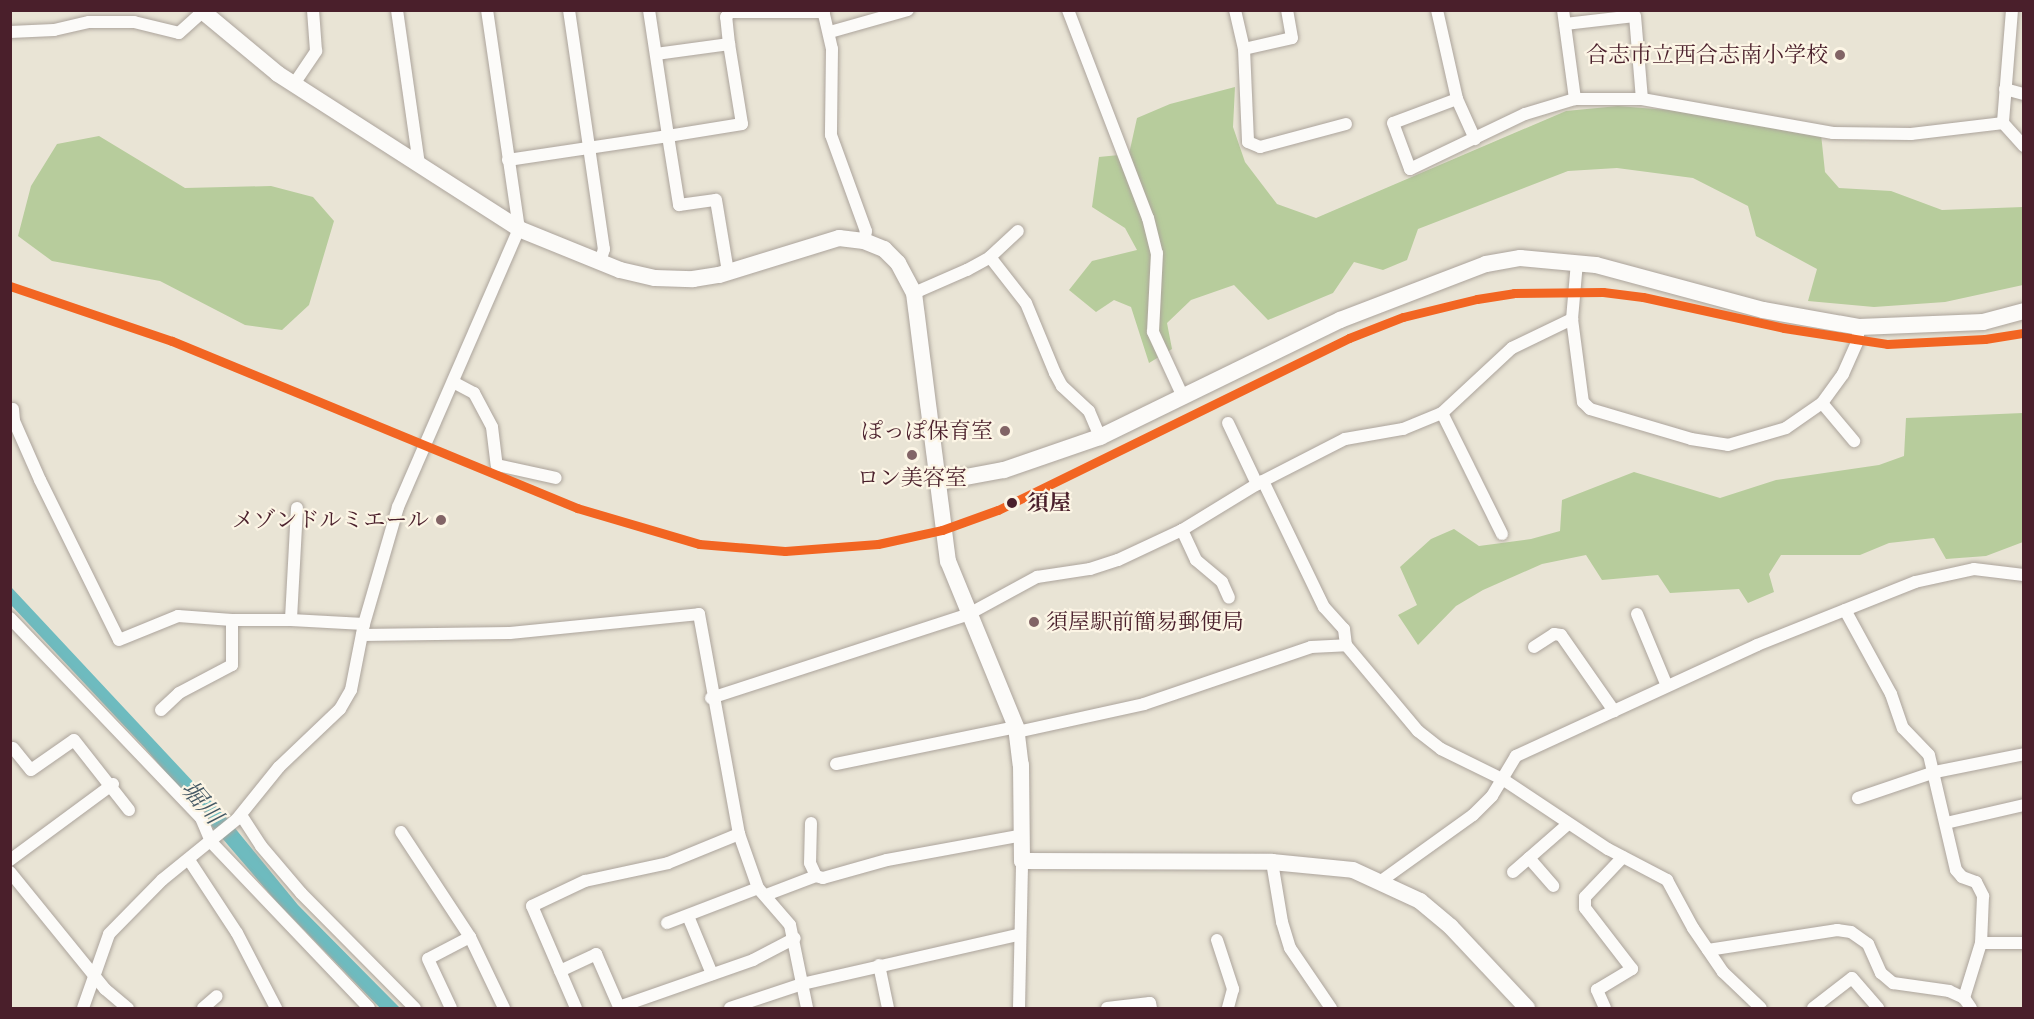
<!DOCTYPE html>
<html>
<head>
<meta charset="utf-8">
<style>
	body { margin:0 }
	#map { position:relative; width:2034px; height:1019px; overflow:hidden; background:#e9e4d5; font-family:"EB Garamond","Noto Serif JP",serif }
	div>[style] { position:absolute }
	[style*='--x'] { left:calc(var(--x)*1px); top:calc(var(--y)*1px); width:calc(var(--w)*1px); rotate:calc(var(--a)*1deg) }
	.forest>* { inset:0; background:#b7cc9c }
	.water>* { inset:0; background:#6ebbbf }
	.roads { filter:drop-shadow(0 0 2px #aca49c) drop-shadow(0 0 2px #aca49c) }
	.street>* { height:12px; margin:-6px; padding:0 6px; transform-origin:6px; border-radius:6px; background:#fcfbf9 }
	.secondary>* { height:16px; margin:-8px; padding:0 8px; transform-origin:8px; border-radius:8px; background:#fcfbf9 }
	.rail-1>* { height:9px; margin:-4.5px; padding:0 4.5px; transform-origin:4.5px; border-radius:4.5px; background:#f26522 }
	.dots>* { width:16px; height:16px; translate:-50% -50%; box-sizing:border-box; border:3px solid #fcf5e5; border-radius:50% }
	span { translate:-50% -50%; white-space:nowrap; text-align:center; line-height:1.15; -webkit-text-stroke:4.5px #fcf5e5; paint-order:stroke }
	.poi-label { font-size:22px; color:#4a1f2b }
	.right { translate:-100% -50%; text-align:right }
	.left { translate:0 -50%; text-align:left }
	.stop-label { font-size:22px; color:#4a1f2b; font-weight:700 }
	.water-label { font-size:24px; color:#435763; font-style:italic }
	.frame { position:absolute; inset:0; border:12px solid #4a1f2b; pointer-events:none }
</style>
</head>
<body>
<div id="map">
	<div class="forest">
		<i style="clip-path:polygon(1235px 87px,1233px 127px,1245px 162px,1277px 204px,1316px 218px,1566px 111px,1618px 106px,1705px 113px,1821px 134px,1825px 172px,1839px 188px,1891px 191px,1942px 210px,2023px 207px,2023px 285px,1945px 302px,1874px 307px,1808px 301px,1817px 269px,1756px 236px,1748px 206px,1693px 178px,1617px 168px,1568px 171px,1418px 229px,1407px 260px,1383px 270px,1354px 262px,1333px 293px,1268px 320px,1234px 285px,1191px 300px,1167px 323px,1172px 349px,1149px 363px,1131px 307px,1114px 300px,1096px 312px,1069px 290px,1092px 261px,1137px 250px,1125px 228px,1092px 207px,1099px 157px,1129px 154px,1137px 118px,1170px 104px)"></i>
		<i style="clip-path:polygon(99px 136px,185px 188px,271px 186px,313px 197px,334px 221px,309px 305px,282px 330px,245px 325px,160px 281px,52px 261px,18px 236px,31px 186px,57px 144px)"></i>
		<i style="clip-path:polygon(2023px 413px,2023px 542px,1986px 556px,1946px 559px,1934px 538px,1889px 543px,1860px 555px,1781px 555px,1769px 574px,1774px 592px,1748px 603px,1739px 589px,1670px 593px,1658px 575px,1602px 580px,1586px 555px,1542px 564px,1483px 590px,1456px 606px,1418px 645px,1398px 615px,1417px 605px,1400px 567px,1431px 539px,1454px 529px,1479px 546px,1531px 539px,1560px 531px,1562px 500px,1634px 472px,1720px 498px,1776px 480px,1879px 465px,1904px 456px,1906px 418px)"></i>
	</div>
	<div class="water">
		<i style="clip-path:polygon(11px 587px,225px 816px,298px 905px,400px 1008px,380px 1008px,275px 900px,145px 748px,11px 605px)"></i>
	</div>
	<div class="roads">
		<div class="street">
			<i style="--x:397;--y:10;--w:157;--a:81.9"></i>
			<i style="--x:569;--y:10;--w:242;--a:81.7"></i>
			<i style="--x:604;--y:249;--w:14;--a:107"></i>
			<i style="--x:649;--y:10;--w:127;--a:81.4"></i>
			<i style="--x:668;--y:136;--w:75;--a:-9.2"></i>
			<i style="--x:742;--y:124;--w:81;--a:-99.2"></i>
			<i style="--x:823;--y:10;--w:40;--a:77"></i>
			<i style="--x:832;--y:49;--w:86;--a:90.7"></i>
			<i style="--x:831;--y:135;--w:102;--a:70"></i>
			<i style="--x:866;--y:231;--w:10;--a:101"></i>
			<i style="--x:1068;--y:10;--w:223;--a:69"></i>
			<i style="--x:1148;--y:218;--w:36;--a:76"></i>
			<i style="--x:1157;--y:253;--w:79;--a:92.9"></i>
			<i style="--x:1153;--y:332;--w:72;--a:65.2"></i>
			<i style="--x:1235;--y:10;--w:40;--a:77"></i>
			<i style="--x:1244;--y:49;--w:93;--a:87.5"></i>
			<i style="--x:1248;--y:142;--w:13;--a:23"></i>
			<i style="--x:1260;--y:147;--w:89;--a:-15"></i>
			<i style="--x:1437;--y:10;--w:91;--a:77.3"></i>
			<i style="--x:1457;--y:99;--w:44;--a:65.8"></i>
			<i style="--x:1563;--y:10;--w:90;--a:82.3"></i>
			<i style="--x:2012;--y:10;--w:113;--a:94.6"></i>
			<i style="--x:2003;--y:123;--w:31;--a:48"></i>
			<i style="--x:1565;--y:24;--w:70;--a:-6.5"></i>
			<i style="--x:1635;--y:16;--w:83;--a:85.2"></i>
			<i style="--x:10;--y:32;--w:44;--a:-2.6"></i>
			<i style="--x:54;--y:30;--w:36;--a:-13"></i>
			<i style="--x:89;--y:22;--w:45;--a:0"></i>
			<i style="--x:134;--y:22;--w:46;--a:13.7"></i>
			<i style="--x:179;--y:33;--w:31;--a:-42"></i>
			<i style="--x:830;--y:32;--w:81;--a:-15.8"></i>
			<i style="--x:1244;--y:49;--w:49;--a:-12.9"></i>
			<i style="--x:1292;--y:38;--w:28;--a:-100"></i>
			<i style="--x:656;--y:54;--w:74;--a:-7.8"></i>
			<i style="--x:729;--y:44;--w:27;--a:-96"></i>
			<i style="--x:726;--y:17;--w:6;--a:-51"></i>
			<i style="--x:730;--y:12;--w:94;--a:0"></i>
			<i style="--x:294;--y:84;--w:40;--a:-56"></i>
			<i style="--x:316;--y:51;--w:41;--a:-94.2"></i>
			<i style="--x:2005;--y:89;--w:20;--a:15"></i>
			<i style="--x:1457;--y:99;--w:68;--a:159.4"></i>
			<i style="--x:1393;--y:123;--w:49;--a:69.7"></i>
			<i style="--x:1410;--y:169;--w:127;--a:-25.6"></i>
			<i style="--x:1525;--y:114;--w:52;--a:-16.7"></i>
			<i style="--x:1575;--y:99;--w:67;--a:0"></i>
			<i style="--x:1642;--y:99;--w:194;--a:10.1"></i>
			<i style="--x:1833;--y:133;--w:78;--a:0.7"></i>
			<i style="--x:1911;--y:134;--w:93;--a:-6.8"></i>
			<i style="--x:508;--y:160;--w:162;--a:-8.5"></i>
			<i style="--x:668;--y:136;--w:70;--a:80.9"></i>
			<i style="--x:679;--y:205;--w:37;--a:-8"></i>
			<i style="--x:716;--y:200;--w:73;--a:80.5"></i>
			<i style="--x:990;--y:257;--w:58;--a:52"></i>
			<i style="--x:1026;--y:303;--w:76;--a:67.5"></i>
			<i style="--x:1055;--y:373;--w:15;--a:62"></i>
			<i style="--x:1062;--y:386;--w:37;--a:43"></i>
			<i style="--x:1089;--y:411;--w:28;--a:67"></i>
			<i style="--x:1577;--y:262;--w:57;--a:95"></i>
			<i style="--x:1572;--y:319;--w:84;--a:82.5"></i>
			<i style="--x:1583;--y:402;--w:10;--a:45"></i>
			<i style="--x:1590;--y:409;--w:105;--a:16.5"></i>
			<i style="--x:1691;--y:439;--w:37;--a:9"></i>
			<i style="--x:1728;--y:445;--w:60;--a:-16.3"></i>
			<i style="--x:1786;--y:428;--w:44;--a:-34.8"></i>
			<i style="--x:1822;--y:403;--w:36;--a:-54"></i>
			<i style="--x:1843;--y:374;--w:35;--a:-66"></i>
			<i style="--x:1857;--y:342;--w:15;--a:-82"></i>
			<i style="--x:914;--y:293;--w:58;--a:-23.5"></i>
			<i style="--x:967;--y:270;--w:26;--a:-29"></i>
			<i style="--x:990;--y:257;--w:38;--a:-43"></i>
			<i style="--x:453;--y:382;--w:24;--a:28"></i>
			<i style="--x:474;--y:393;--w:38;--a:62"></i>
			<i style="--x:492;--y:427;--w:38;--a:83"></i>
			<i style="--x:497;--y:465;--w:60;--a:12.4"></i>
			<i style="--x:1822;--y:403;--w:50;--a:49.9"></i>
			<i style="--x:13;--y:409;--w:12;--a:85"></i>
			<i style="--x:14;--y:421;--w:64;--a:66.2"></i>
			<i style="--x:40;--y:480;--w:178;--a:63.7"></i>
			<i style="--x:119;--y:640;--w:64;--a:-22.1"></i>
			<i style="--x:178;--y:616;--w:54;--a:4.2"></i>
			<i style="--x:1442;--y:413;--w:135;--a:63.6"></i>
			<i style="--x:1228;--y:423;--w:68;--a:64.6"></i>
			<i style="--x:1263;--y:481;--w:140;--a:64.2"></i>
			<i style="--x:1324;--y:607;--w:30;--a:48"></i>
			<i style="--x:1344;--y:629;--w:16;--a:83"></i>
			<i style="--x:297;--y:508;--w:112;--a:93.1"></i>
			<i style="--x:291;--y:620;--w:73;--a:3.1"></i>
			<i style="--x:1182;--y:530;--w:33;--a:65"></i>
			<i style="--x:1196;--y:560;--w:34;--a:40"></i>
			<i style="--x:1222;--y:582;--w:17;--a:66"></i>
			<i style="--x:1845;--y:610;--w:96;--a:61.3"></i>
			<i style="--x:1891;--y:694;--w:36;--a:71"></i>
			<i style="--x:1903;--y:728;--w:37;--a:46"></i>
			<i style="--x:1929;--y:755;--w:118;--a:76.8"></i>
			<i style="--x:1956;--y:870;--w:9;--a:49"></i>
			<i style="--x:1962;--y:877;--w:15;--a:20"></i>
			<i style="--x:1976;--y:882;--w:16;--a:63"></i>
			<i style="--x:1983;--y:896;--w:47;--a:92.4"></i>
			<i style="--x:1981;--y:943;--w:58;--a:107.2"></i>
			<i style="--x:1637;--y:614;--w:78;--a:67.4"></i>
			<i style="--x:10;--y:618;--w:277;--a:46.3"></i>
			<i style="--x:201;--y:818;--w:26;--a:67"></i>
			<i style="--x:211;--y:842;--w:229;--a:46.4"></i>
			<i style="--x:362;--y:635;--w:148;--a:-0.8"></i>
			<i style="--x:510;--y:633;--w:190;--a:-5.7"></i>
			<i style="--x:699;--y:614;--w:224;--a:79.7"></i>
			<i style="--x:739;--y:834;--w:57;--a:70.6"></i>
			<i style="--x:758;--y:888;--w:49;--a:49.1"></i>
			<i style="--x:790;--y:925;--w:85;--a:78.4"></i>
			<i style="--x:1534;--y:647;--w:24;--a:-33"></i>
			<i style="--x:1554;--y:634;--w:7;--a:8"></i>
			<i style="--x:1561;--y:635;--w:93;--a:55.1"></i>
			<i style="--x:711;--y:698;--w:269;--a:-18"></i>
			<i style="--x:967;--y:615;--w:80;--a:-28.5"></i>
			<i style="--x:1037;--y:577;--w:54;--a:-8.6"></i>
			<i style="--x:1090;--y:569;--w:29;--a:-18"></i>
			<i style="--x:1118;--y:560;--w:71;--a:-25.1"></i>
			<i style="--x:1182;--y:530;--w:88;--a:-31.5"></i>
			<i style="--x:1257;--y:484;--w:99;--a:-27.1"></i>
			<i style="--x:1345;--y:439;--w:59;--a:-9.8"></i>
			<i style="--x:1403;--y:429;--w:42;--a:-22.3"></i>
			<i style="--x:1442;--y:413;--w:96;--a:-42.9"></i>
			<i style="--x:1512;--y:348;--w:67;--a:-25.8"></i>
			<i style="--x:161;--y:710;--w:25;--a:-43"></i>
			<i style="--x:179;--y:693;--w:60;--a:-27.8"></i>
			<i style="--x:232;--y:665;--w:45;--a:-90"></i>
			<i style="--x:232;--y:620;--w:59;--a:0"></i>
			<i style="--x:1017;--y:732;--w:130;--a:-12.4"></i>
			<i style="--x:1144;--y:704;--w:176;--a:-18.8"></i>
			<i style="--x:1311;--y:647;--w:35;--a:-3"></i>
			<i style="--x:1346;--y:645;--w:112;--a:50.1"></i>
			<i style="--x:1418;--y:731;--w:29;--a:38"></i>
			<i style="--x:1441;--y:749;--w:70;--a:26.2"></i>
			<i style="--x:1504;--y:780;--w:125;--a:33.6"></i>
			<i style="--x:1608;--y:849;--w:67;--a:27.7"></i>
			<i style="--x:1667;--y:880;--w:55;--a:61.6"></i>
			<i style="--x:1693;--y:928;--w:53;--a:55.7"></i>
			<i style="--x:1723;--y:972;--w:52;--a:43.5"></i>
			<i style="--x:13;--y:748;--w:28;--a:51"></i>
			<i style="--x:31;--y:770;--w:52;--a:-34.9"></i>
			<i style="--x:74;--y:740;--w:89;--a:51.8"></i>
			<i style="--x:836;--y:764;--w:184;--a:-11.6"></i>
			<i style="--x:1858;--y:798;--w:81;--a:-18.7"></i>
			<i style="--x:1935;--y:772;--w:91;--a:-11.4"></i>
			<i style="--x:241;--y:815;--w:37;--a:57"></i>
			<i style="--x:261;--y:846;--w:62;--a:49.6"></i>
			<i style="--x:301;--y:893;--w:162;--a:45.3"></i>
			<i style="--x:811;--y:823;--w:40;--a:91.4"></i>
			<i style="--x:810;--y:863;--w:14;--a:65"></i>
			<i style="--x:816;--y:876;--w:7;--a:16"></i>
			<i style="--x:823;--y:878;--w:66;--a:-15.7"></i>
			<i style="--x:887;--y:860;--w:138;--a:-10.4"></i>
			<i style="--x:1946;--y:823;--w:80;--a:-13"></i>
			<i style="--x:401;--y:832;--w:126;--a:56.7"></i>
			<i style="--x:470;--y:937;--w:47;--a:152.4"></i>
			<i style="--x:428;--y:959;--w:54;--a:64.9"></i>
			<i style="--x:1529;--y:858;--w:37;--a:49"></i>
			<i style="--x:10;--y:860;--w:128;--a:-36.4"></i>
			<i style="--x:189;--y:860;--w:87;--a:56.7"></i>
			<i style="--x:237;--y:933;--w:85;--a:62.5"></i>
			<i style="--x:1272;--y:862;--w:61;--a:80.5"></i>
			<i style="--x:1282;--y:922;--w:27;--a:73"></i>
			<i style="--x:1290;--y:948;--w:73;--a:55.7"></i>
			<i style="--x:10;--y:872;--w:151;--a:50.9"></i>
			<i style="--x:105;--y:989;--w:30;--a:40"></i>
			<i style="--x:1513;--y:872;--w:73;--a:-41.1"></i>
			<i style="--x:1381;--y:881;--w:113;--a:-35.7"></i>
			<i style="--x:1473;--y:815;--w:27;--a:-45"></i>
			<i style="--x:1492;--y:796;--w:47;--a:-59"></i>
			<i style="--x:1516;--y:756;--w:265;--a:-24.7"></i>
			<i style="--x:1757;--y:645;--w:170;--a:-21.7"></i>
			<i style="--x:1915;--y:582;--w:60;--a:-12.4"></i>
			<i style="--x:1974;--y:569;--w:50;--a:6.8"></i>
			<i style="--x:766;--y:895;--w:53;--a:-20.8"></i>
			<i style="--x:688;--y:916;--w:63;--a:67.5"></i>
			<i style="--x:667;--y:923;--w:97;--a:-21"></i>
			<i style="--x:470;--y:937;--w:79;--a:64.4"></i>
			<i style="--x:1217;--y:940;--w:52;--a:71.9"></i>
			<i style="--x:1233;--y:989;--w:20;--a:105"></i>
			<i style="--x:1981;--y:943;--w:43;--a:0"></i>
			<i style="--x:1708;--y:950;--w:131;--a:-8.8"></i>
			<i style="--x:1837;--y:930;--w:14;--a:8"></i>
			<i style="--x:1851;--y:932;--w:21;--a:35"></i>
			<i style="--x:1868;--y:944;--w:32;--a:66"></i>
			<i style="--x:1881;--y:973;--w:16;--a:40"></i>
			<i style="--x:1893;--y:983;--w:57;--a:8.1"></i>
			<i style="--x:1949;--y:991;--w:17;--a:25"></i>
			<i style="--x:1964;--y:998;--w:12;--a:55"></i>
			<i style="--x:879;--y:965;--w:44;--a:78.2"></i>
			<i style="--x:560;--y:971;--w:40;--a:-25"></i>
			<i style="--x:596;--y:954;--w:58;--a:66.5"></i>
			<i style="--x:619;--y:1007;--w:142;--a:-19.3"></i>
			<i style="--x:753;--y:960;--w:47;--a:-27.6"></i>
			<i style="--x:83;--y:1008;--w:78;--a:-70.6"></i>
			<i style="--x:109;--y:934;--w:76;--a:-45.5"></i>
			<i style="--x:162;--y:880;--w:97;--a:-39.1"></i>
			<i style="--x:237;--y:819;--w:67;--a:-51.1"></i>
			<i style="--x:279;--y:767;--w:84;--a:-43.6"></i>
			<i style="--x:340;--y:709;--w:22;--a:-60"></i>
			<i style="--x:351;--y:690;--w:67;--a:-78.9"></i>
			<i style="--x:364;--y:624;--w:122;--a:-73.8"></i>
			<i style="--x:398;--y:507;--w:303;--a:-66.5"></i>
			<i style="--x:519;--y:229;--w:221;--a:-98.3"></i>
			<i style="--x:203;--y:1008;--w:18;--a:-41"></i>
			<i style="--x:576;--y:1008;--w:111;--a:-113.3"></i>
			<i style="--x:532;--y:906;--w:59;--a:-25.3"></i>
			<i style="--x:585;--y:881;--w:85;--a:-12.2"></i>
			<i style="--x:668;--y:863;--w:77;--a:-22.2"></i>
			<i style="--x:730;--y:1008;--w:76;--a:-18.4"></i>
			<i style="--x:802;--y:984;--w:221;--a:-12.8"></i>
			<i style="--x:1019;--y:1008;--w:147;--a:-88.8"></i>
			<i style="--x:1107;--y:1008;--w:43;--a:-6.6"></i>
			<i style="--x:1150;--y:1003;--w:5;--a:79"></i>
			<i style="--x:1605;--y:1008;--w:20;--a:-114"></i>
			<i style="--x:1597;--y:990;--w:41;--a:-31"></i>
			<i style="--x:1632;--y:969;--w:77;--a:-127.6"></i>
			<i style="--x:1585;--y:908;--w:11;--a:-90"></i>
			<i style="--x:1585;--y:897;--w:55;--a:-46.5"></i>
			<i style="--x:1813;--y:1008;--w:49;--a:-37.6"></i>
			<i style="--x:1852;--y:978;--w:40;--a:49"></i>
		</div>
		<div class="secondary">
			<i style="--x:201;--y:10;--w:100;--a:39.7"></i>
			<i style="--x:278;--y:74;--w:287;--a:32.7"></i>
			<i style="--x:519;--y:229;--w:109;--a:22.1"></i>
			<i style="--x:620;--y:270;--w:36;--a:13"></i>
			<i style="--x:655;--y:278;--w:38;--a:2"></i>
			<i style="--x:693;--y:279;--w:26;--a:-9"></i>
			<i style="--x:719;--y:275;--w:126;--a:-17.1"></i>
			<i style="--x:839;--y:238;--w:25;--a:7"></i>
			<i style="--x:864;--y:241;--w:22;--a:22"></i>
			<i style="--x:884;--y:249;--w:20;--a:45"></i>
			<i style="--x:898;--y:263;--w:34;--a:62"></i>
			<i style="--x:914;--y:293;--w:270;--a:82.8"></i>
			<i style="--x:948;--y:561;--w:179;--a:67.7"></i>
			<i style="--x:1016;--y:727;--w:38;--a:83"></i>
			<i style="--x:1021;--y:765;--w:96;--a:89.4"></i>
			<i style="--x:1022;--y:861;--w:250;--a:0.2"></i>
			<i style="--x:1272;--y:862;--w:81;--a:5.6"></i>
			<i style="--x:1353;--y:870;--w:74;--a:24.8"></i>
			<i style="--x:1420;--y:901;--w:40;--a:40"></i>
			<i style="--x:1451;--y:927;--w:111;--a:46.8"></i>
			<i style="--x:939;--y:482;--w:66;--a:-10.5"></i>
			<i style="--x:1004;--y:470;--w:102;--a:-19"></i>
			<i style="--x:1100;--y:437;--w:267;--a:-26"></i>
			<i style="--x:1340;--y:320;--w:156;--a:-21"></i>
			<i style="--x:1486;--y:264;--w:35;--a:-10"></i>
			<i style="--x:1520;--y:258;--w:76;--a:5.3"></i>
			<i style="--x:1596;--y:265;--w:173;--a:15.1"></i>
			<i style="--x:1763;--y:310;--w:97;--a:10"></i>
			<i style="--x:1859;--y:327;--w:124;--a:-2.3"></i>
			<i style="--x:1983;--y:322;--w:42;--a:-15"></i>
		</div>
	</div>
	<div class="rail-1">
		<i style="--x:10;--y:286;--w:171;--a:18.8"></i>
		<i style="--x:172;--y:341;--w:438;--a:22.4"></i>
		<i style="--x:577;--y:508;--w:127;--a:16.4"></i>
		<i style="--x:699;--y:544;--w:86;--a:4.7"></i>
		<i style="--x:785;--y:551;--w:93;--a:-4.3"></i>
		<i style="--x:878;--y:544;--w:66;--a:-12.3"></i>
		<i style="--x:942;--y:530;--w:59;--a:-19.7"></i>
		<i style="--x:998;--y:510;--w:391;--a:-26.1"></i>
		<i style="--x:1349;--y:338;--w:58;--a:-21.3"></i>
		<i style="--x:1403;--y:317;--w:76;--a:-13.7"></i>
		<i style="--x:1477;--y:299;--w:37;--a:-9"></i>
		<i style="--x:1514;--y:293;--w:89;--a:-0.6"></i>
		<i style="--x:1603;--y:292;--w:40;--a:7.1"></i>
		<i style="--x:1643;--y:297;--w:144;--a:12.4"></i>
		<i style="--x:1784;--y:328;--w:104;--a:8.8"></i>
		<i style="--x:1887;--y:344;--w:98;--a:-2.9"></i>
		<i style="--x:1985;--y:339;--w:39;--a:-9"></i>
	</div>
	<div class="dots">
		<i style="left:1840px;top:55px;background:#826466"></i>
		<i style="left:1005px;top:431px;background:#826466"></i>
		<i style="left:912px;top:455px;background:#826466"></i>
		<i style="left:1012px;top:503px;background:#4a1f2b"></i>
		<i style="left:441px;top:520px;background:#826466"></i>
		<i style="left:1034px;top:622px;background:#826466"></i>
	</div>
	<div class="poi-label">
		<span class="right" style="left:1828px;top:55px">合志市立西合志南小学校</span>
		<span class="right" style="left:993px;top:431px">ぽっぽ保育室</span>
		<span style="left:912px;top:478px">ロン美容室</span>
		<span class="right" style="left:429px;top:520px">メゾンドルミエール</span>
		<span class="left" style="left:1046px;top:622px">須屋駅前簡易郵便局</span>
	</div>
	<div class="stop-label">
		<span class="left" style="left:1027px;top:503px">須屋</span>
	</div>
	<div class="water-label">
		<span style="left:202px;top:802px;rotate:49deg">堀川</span>
	</div>
	<div class="frame"></div>
</div>
</body>
</html>
